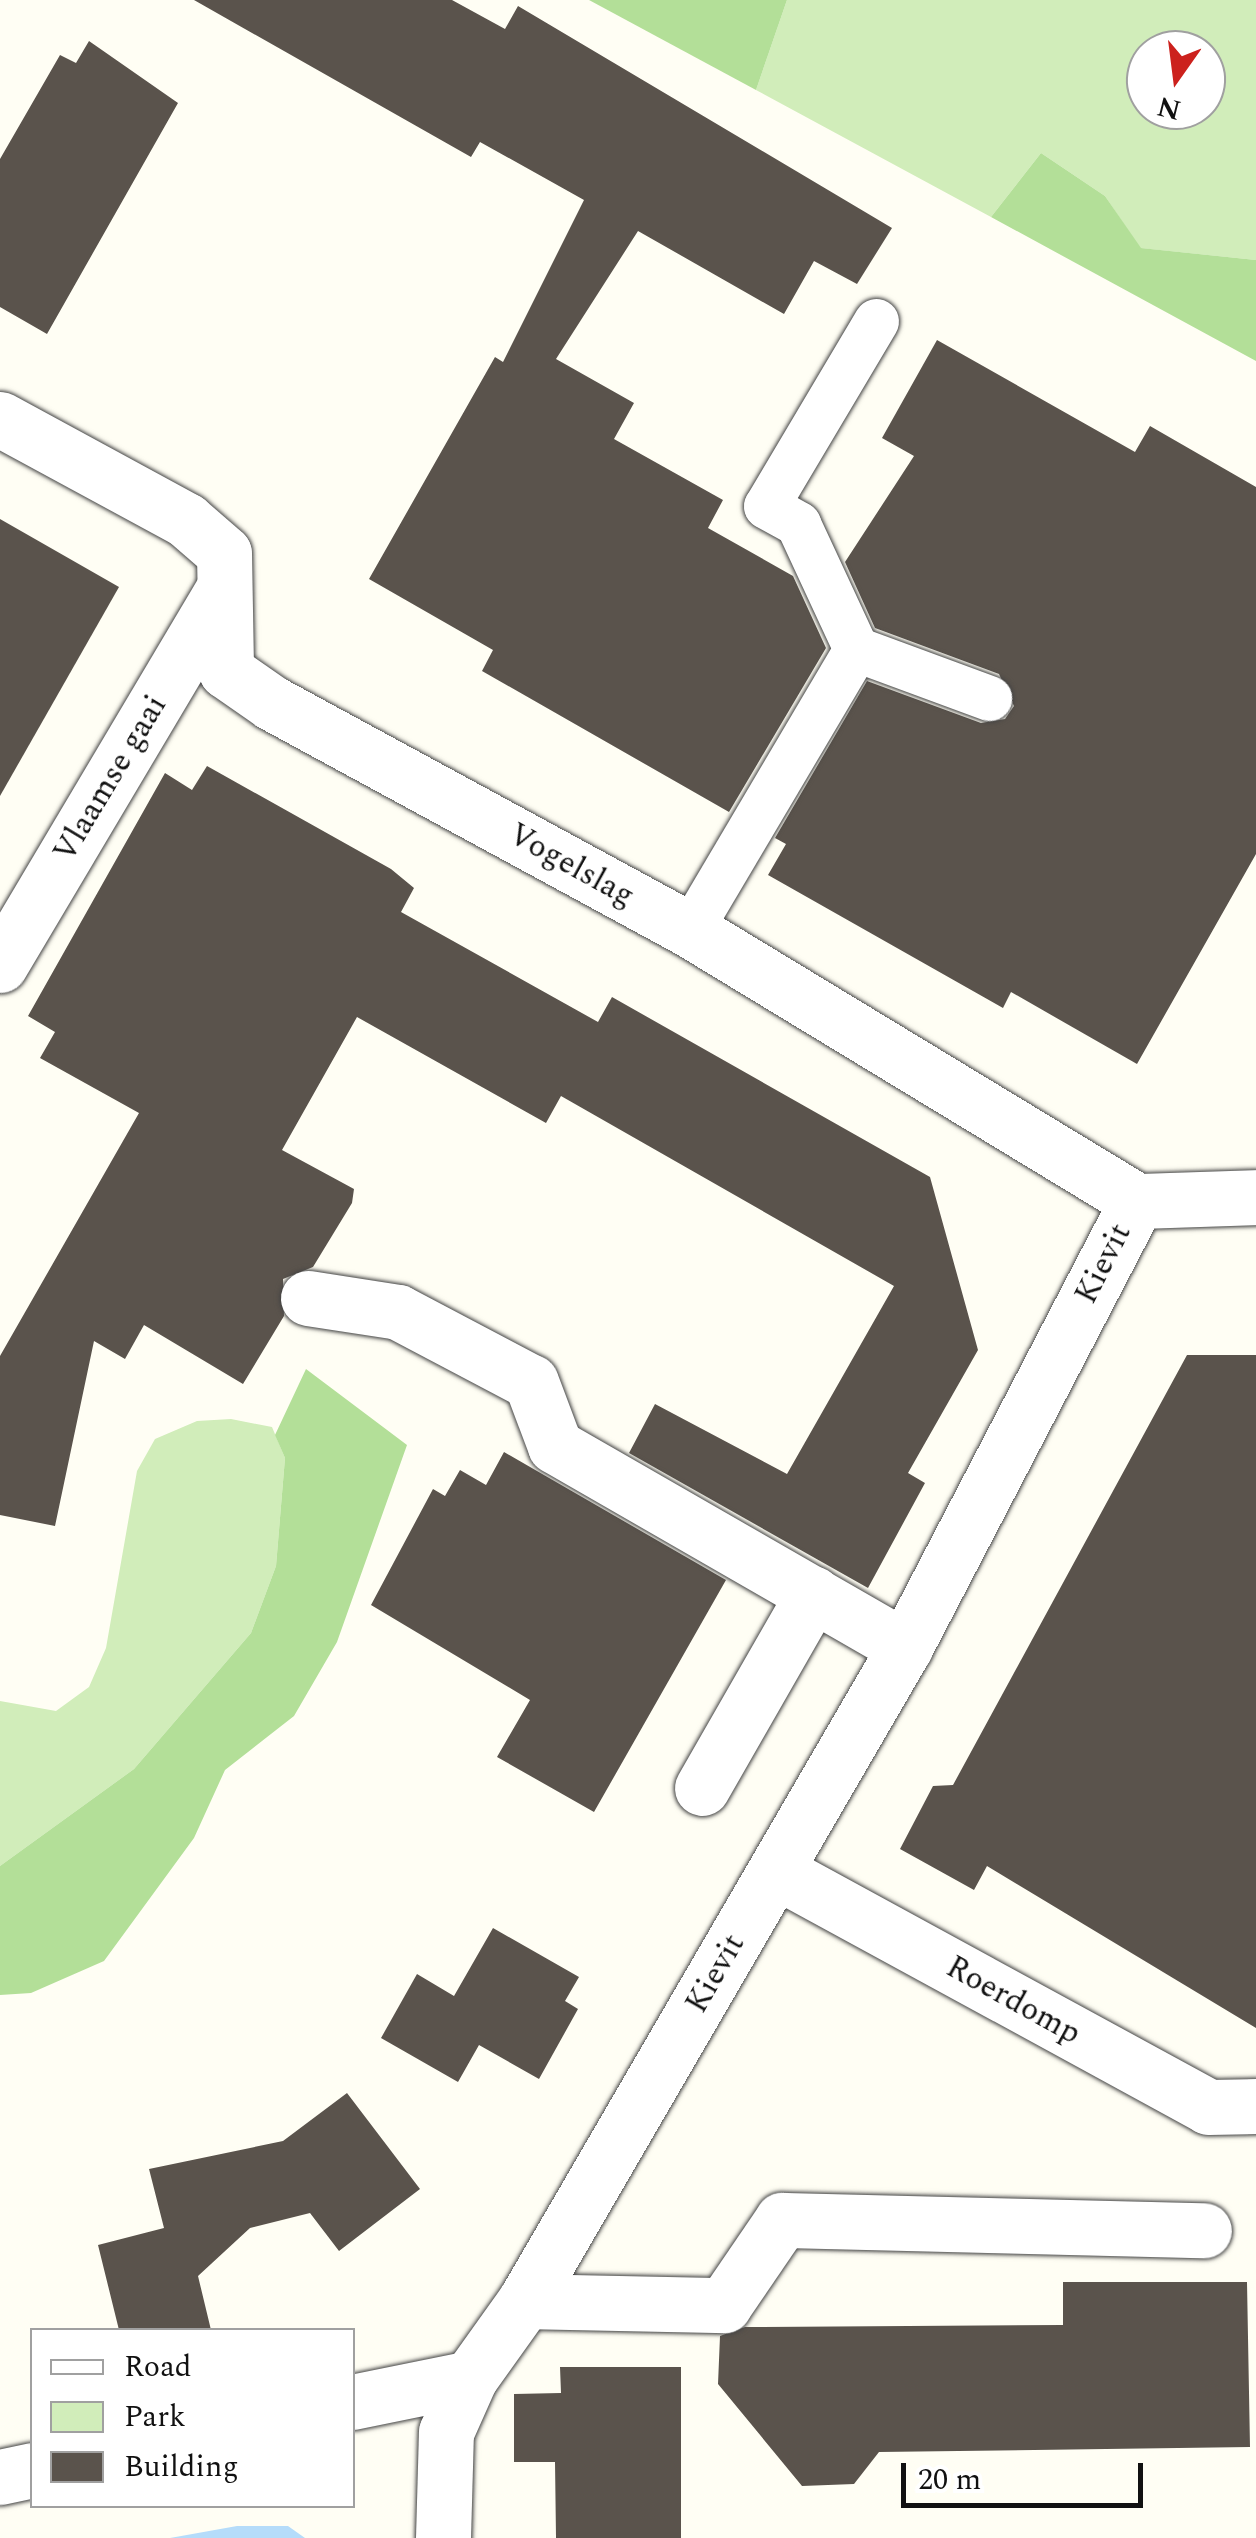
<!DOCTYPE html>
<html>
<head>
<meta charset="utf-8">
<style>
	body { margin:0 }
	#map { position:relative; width:1256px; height:2538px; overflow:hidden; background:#fffef4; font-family:Spectral,serif }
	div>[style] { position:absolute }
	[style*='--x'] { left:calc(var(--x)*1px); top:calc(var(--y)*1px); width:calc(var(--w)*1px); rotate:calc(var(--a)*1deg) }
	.green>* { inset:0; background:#d1edba }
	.forest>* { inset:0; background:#b3df98 }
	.water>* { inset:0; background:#b5dcfa }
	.building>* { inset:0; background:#5a534c }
	.roads { filter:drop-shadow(0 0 2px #444) drop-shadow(0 0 2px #444) }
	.service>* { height:45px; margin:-22.5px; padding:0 22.5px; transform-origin:22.5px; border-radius:22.5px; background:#fff }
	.minor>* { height:55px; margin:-27.5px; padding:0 27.5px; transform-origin:27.5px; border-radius:27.5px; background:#fff }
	span { translate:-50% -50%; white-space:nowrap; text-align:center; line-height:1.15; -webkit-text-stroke:10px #fff; paint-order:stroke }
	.street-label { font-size:32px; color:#111 }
	.legend { position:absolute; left:30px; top:2328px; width:325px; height:180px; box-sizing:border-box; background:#fff; border:2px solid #a0a0a0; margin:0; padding:12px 18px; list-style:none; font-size:30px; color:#111 }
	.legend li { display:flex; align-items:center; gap:20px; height:50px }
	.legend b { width:50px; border:2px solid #a0a0a0 }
	.north { position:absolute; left:1126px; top:30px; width:100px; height:100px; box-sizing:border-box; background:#fff; border:2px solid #a0a0a0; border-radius:50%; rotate:194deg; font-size:28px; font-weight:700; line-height:40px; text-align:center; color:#111 }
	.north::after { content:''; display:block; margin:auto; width:35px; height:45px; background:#cc211d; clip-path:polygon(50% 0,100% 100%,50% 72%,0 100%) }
	.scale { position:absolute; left:901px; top:2463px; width:242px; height:45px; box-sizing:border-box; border:5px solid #111; border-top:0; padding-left:12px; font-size:30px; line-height:35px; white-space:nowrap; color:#111; -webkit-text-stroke:8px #fff; paint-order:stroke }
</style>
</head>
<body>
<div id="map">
	<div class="green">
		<i style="clip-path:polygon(evenodd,787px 0,1256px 0,1256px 260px,1140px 248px,1105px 196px,1041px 153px,991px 217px,756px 90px,787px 0,1146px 50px,1206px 50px,1206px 110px,1146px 110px,1146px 50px)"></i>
		<i style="clip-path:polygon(231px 1419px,272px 1427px,285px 1458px,276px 1566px,251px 1633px,134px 1769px,0 1866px,0 1701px,56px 1711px,89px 1687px,106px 1648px,137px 1471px,155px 1439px,197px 1421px)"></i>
	</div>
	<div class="forest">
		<i style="clip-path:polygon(589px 0,787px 0,756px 90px)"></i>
		<i style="clip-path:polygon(1041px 153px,1105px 196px,1141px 248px,1256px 260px,1256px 361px,991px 217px)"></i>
		<i style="clip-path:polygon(306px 1369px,407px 1445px,337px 1642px,294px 1716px,225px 1770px,194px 1838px,104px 1961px,31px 1993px,0 1995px,0 1866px,134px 1769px,251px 1633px,276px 1566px,285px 1458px,275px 1435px)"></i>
	</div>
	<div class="water">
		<i style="clip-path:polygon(237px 2526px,288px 2526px,305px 2538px,170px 2538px)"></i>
	</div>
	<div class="building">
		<i style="clip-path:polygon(194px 0,452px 0,505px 29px,518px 6px,892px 228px,857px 284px,814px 261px,784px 314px,638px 231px,556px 359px,634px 403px,614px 439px,723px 500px,708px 528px,793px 576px,826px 648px,729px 812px,482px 671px,493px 650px,369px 579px,495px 357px,503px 362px,584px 200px,480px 142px,471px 157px)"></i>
		<i style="clip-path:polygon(89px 41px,178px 103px,47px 334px,0 307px,0 159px,60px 55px,76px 63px)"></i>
		<i style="clip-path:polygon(937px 340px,1135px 452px,1150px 426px,1256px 487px,1256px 854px,1137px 1064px,1011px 992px,1003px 1008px,768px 875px,786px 844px,775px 838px,867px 681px,981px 723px,1005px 719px,1014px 706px,999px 674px,875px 628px,845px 562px,914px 456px,882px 438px)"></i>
		<i style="clip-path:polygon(0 519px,119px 587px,0 796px)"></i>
		<i style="clip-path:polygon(207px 766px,391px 869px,414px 888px,401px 912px,598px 1022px,612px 997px,930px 1177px,978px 1350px,908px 1473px,925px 1483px,868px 1588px,629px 1453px,655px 1404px,787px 1474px,894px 1286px,561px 1096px,546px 1123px,357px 1017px,282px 1150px,354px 1189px,352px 1203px,313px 1267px,283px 1279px,284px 1316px,243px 1384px,144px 1325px,125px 1359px,94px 1341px,55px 1526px,0 1515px,0 1356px,139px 1113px,40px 1058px,55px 1032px,28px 1016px,165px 773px,192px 790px)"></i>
		<i style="clip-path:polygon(1187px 1355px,1256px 1355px,1256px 2028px,987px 1866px,974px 1890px,900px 1849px,933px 1786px,953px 1785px)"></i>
		<i style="clip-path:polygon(504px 1452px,726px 1580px,594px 1812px,497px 1757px,530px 1700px,371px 1605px,433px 1489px,445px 1496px,460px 1470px,486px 1485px)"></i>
		<i style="clip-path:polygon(493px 1928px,579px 1977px,565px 2001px,578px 2009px,539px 2079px,479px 2045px,458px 2082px,381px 2038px,417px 1974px,454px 1996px)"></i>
		<i style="clip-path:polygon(347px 2093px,420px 2189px,339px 2251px,310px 2213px,250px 2228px,198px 2276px,211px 2330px,119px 2330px,98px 2245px,164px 2228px,149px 2169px,283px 2141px)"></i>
		<i style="clip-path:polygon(1063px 2282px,1247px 2282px,1250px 2447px,879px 2452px,854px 2484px,802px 2486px,718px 2384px,720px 2336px,745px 2327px,1063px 2325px)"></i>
		<i style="clip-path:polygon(560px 2367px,681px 2367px,681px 2538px,556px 2538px,555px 2462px,514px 2462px,514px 2394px,561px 2393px)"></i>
	</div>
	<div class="roads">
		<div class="service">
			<i style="--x:876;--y:321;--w:215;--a:120.7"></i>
			<i style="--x:766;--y:506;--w:37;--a:29"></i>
			<i style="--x:798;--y:524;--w:138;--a:65.1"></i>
			<i style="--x:856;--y:649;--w:142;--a:20.2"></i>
			<i style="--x:690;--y:930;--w:326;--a:-59.4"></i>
		</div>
		<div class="minor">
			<i style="--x:0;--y:419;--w:212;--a:28.5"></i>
			<i style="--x:186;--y:520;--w:50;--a:41"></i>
			<i style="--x:224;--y:553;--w:118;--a:89"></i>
			<i style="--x:226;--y:671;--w:56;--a:34.8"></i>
			<i style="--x:272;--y:703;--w:476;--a:28.5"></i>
			<i style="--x:690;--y:930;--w:523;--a:31.23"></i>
			<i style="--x:1137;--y:1201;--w:119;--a:-1.9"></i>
			<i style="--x:0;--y:965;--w:433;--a:-59.3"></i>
			<i style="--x:308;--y:1298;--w:91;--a:8.8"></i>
			<i style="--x:398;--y:1312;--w:150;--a:27.8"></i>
			<i style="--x:531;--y:1382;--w:68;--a:69.4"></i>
			<i style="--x:555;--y:1446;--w:404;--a:29.9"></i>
			<i style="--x:702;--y:1788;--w:224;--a:-60.2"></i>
			<i style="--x:776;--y:1871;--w:492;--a:28.6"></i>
			<i style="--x:1208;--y:2107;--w:48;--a:-1.2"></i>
			<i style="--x:525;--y:2301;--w:199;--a:1.2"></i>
			<i style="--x:724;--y:2305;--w:103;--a:-55.7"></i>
			<i style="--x:782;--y:2220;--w:422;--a:1.4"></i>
			<i style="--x:352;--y:2402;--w:120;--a:-11.5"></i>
			<i style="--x:0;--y:2477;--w:33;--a:-12"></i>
			<i style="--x:443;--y:2538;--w:106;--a:-88.4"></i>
			<i style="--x:446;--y:2432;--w:59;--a:-66"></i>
			<i style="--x:470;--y:2378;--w:95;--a:-54.5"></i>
			<i style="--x:525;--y:2301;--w:756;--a:-59.84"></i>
			<i style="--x:905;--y:1647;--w:503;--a:-62.52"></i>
		</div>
	</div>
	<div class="street-label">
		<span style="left:111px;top:779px;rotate:-59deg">Vlaamse gaai</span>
		<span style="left:571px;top:866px;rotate:29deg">Vogelslag</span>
		<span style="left:1104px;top:1264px;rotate:-63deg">Kievit</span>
		<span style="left:716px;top:1974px;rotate:-60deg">Kievit</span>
		<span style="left:1013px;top:2001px;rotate:29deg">Roerdomp</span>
	</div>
	<ul class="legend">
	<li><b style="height:12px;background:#fff"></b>Road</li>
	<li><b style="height:28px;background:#d1edba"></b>Park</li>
	<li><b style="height:28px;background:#5a534c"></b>Building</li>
	</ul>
	<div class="north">N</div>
	<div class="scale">20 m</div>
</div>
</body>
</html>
